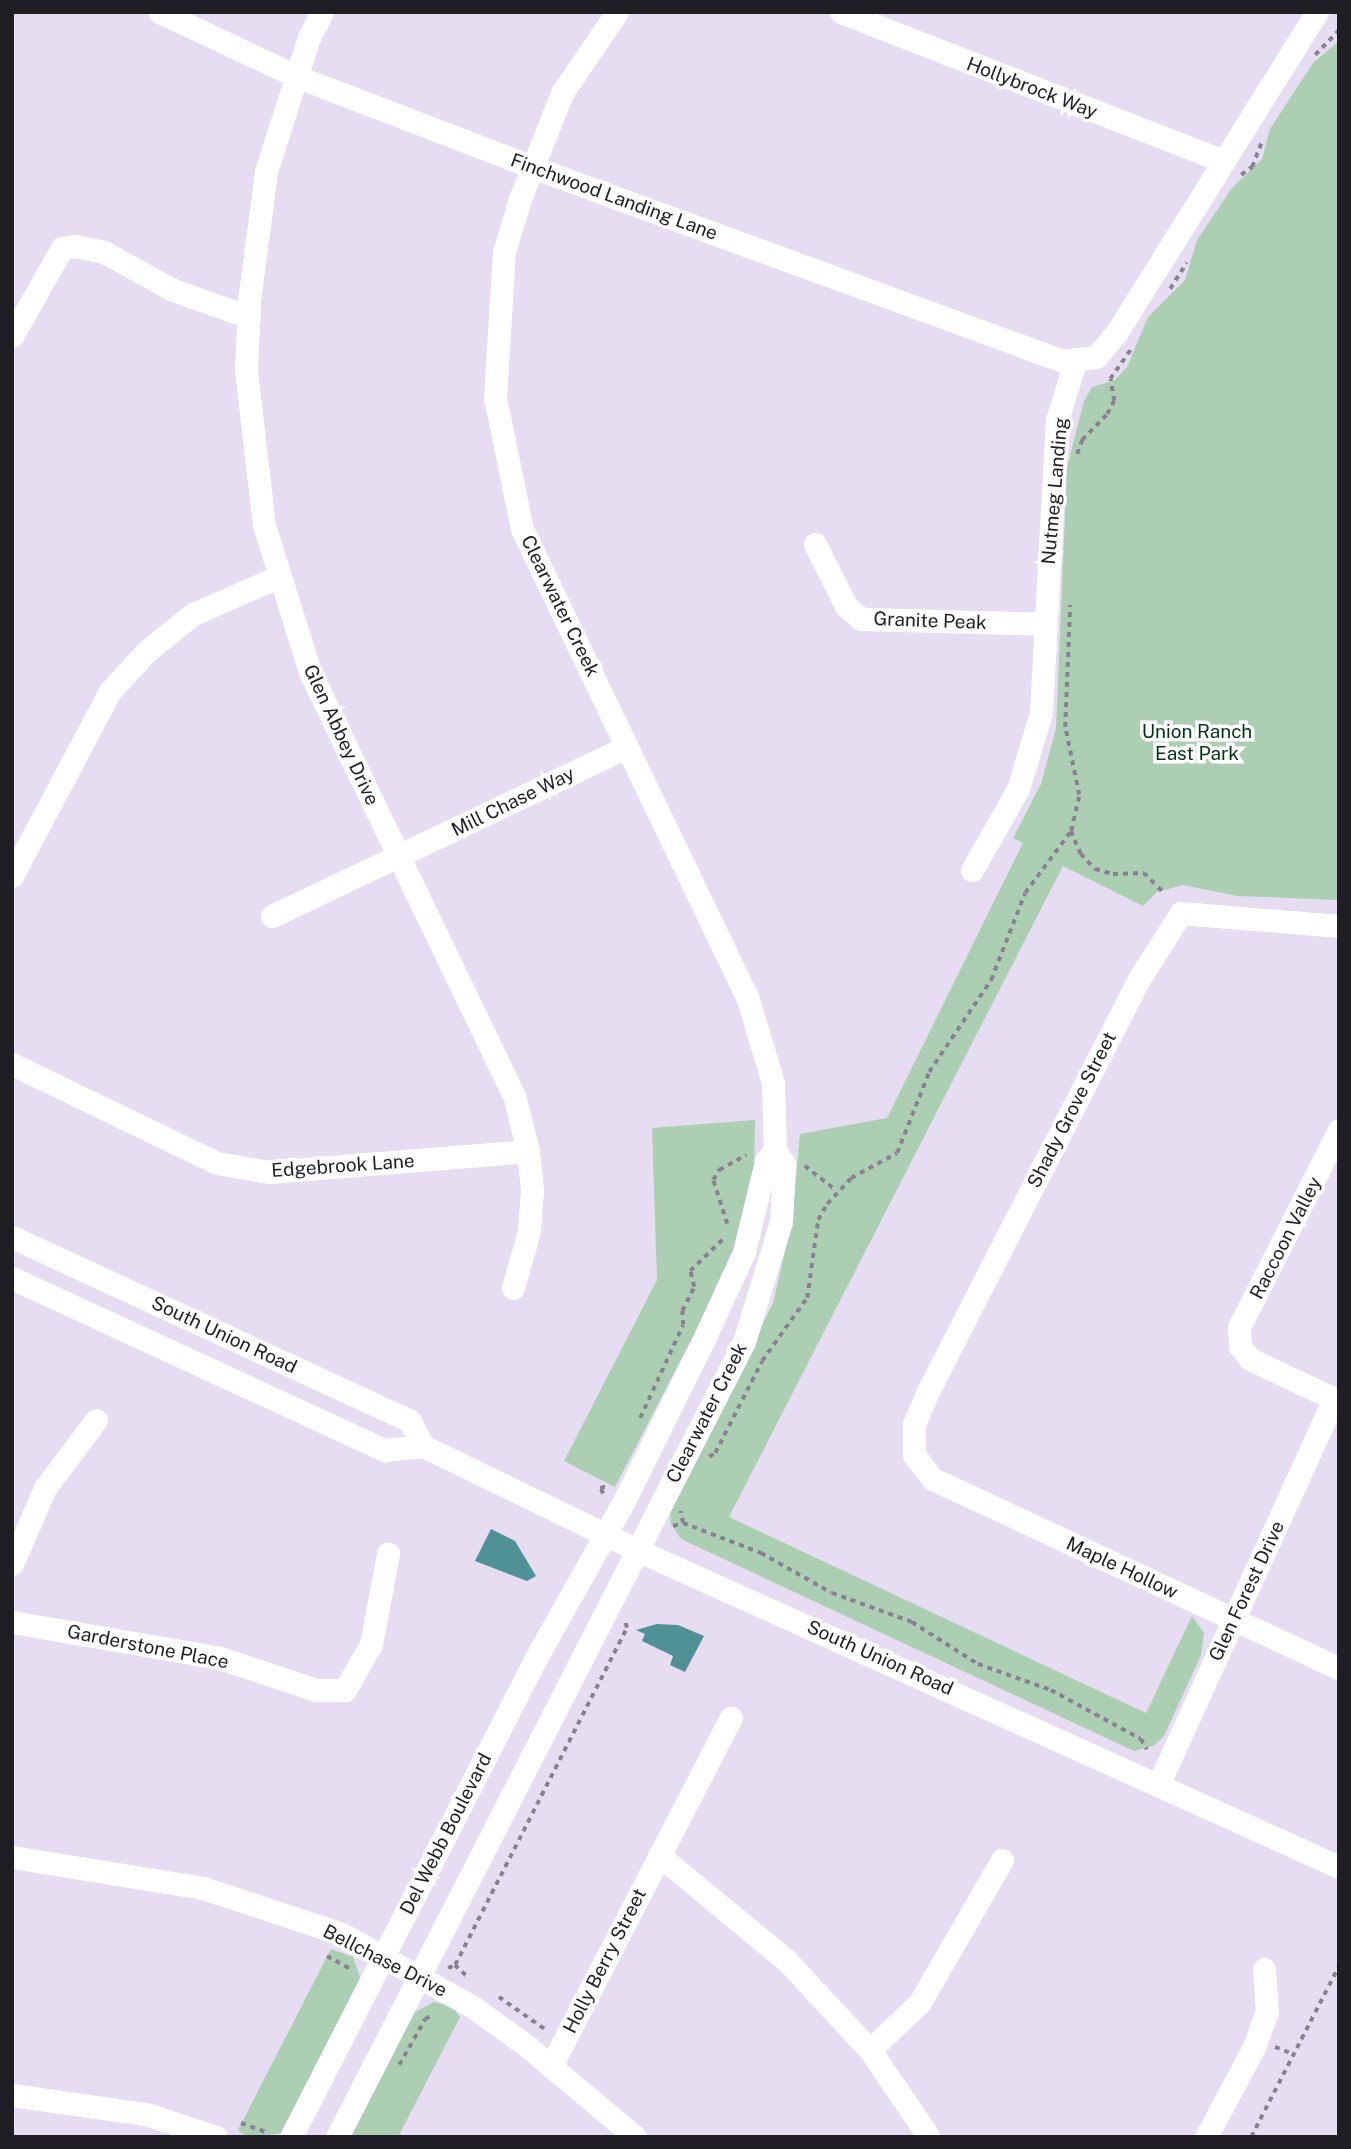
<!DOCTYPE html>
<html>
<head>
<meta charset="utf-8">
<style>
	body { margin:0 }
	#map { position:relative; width:1351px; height:2149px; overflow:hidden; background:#e6ddf2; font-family:"Public Sans",sans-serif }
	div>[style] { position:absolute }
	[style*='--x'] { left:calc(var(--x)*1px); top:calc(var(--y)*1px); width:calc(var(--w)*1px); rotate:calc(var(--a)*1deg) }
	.green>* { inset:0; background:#acceb2 }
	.water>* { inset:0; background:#509198 }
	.path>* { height:3.5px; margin-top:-1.75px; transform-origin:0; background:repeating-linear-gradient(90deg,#878190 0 5px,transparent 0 10px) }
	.minor>* { height:23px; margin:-11.5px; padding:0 11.5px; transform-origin:11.5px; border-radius:11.5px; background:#fff }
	span { translate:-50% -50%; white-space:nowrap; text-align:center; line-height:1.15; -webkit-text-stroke:7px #fff; paint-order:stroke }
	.street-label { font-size:19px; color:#201d25 }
	.park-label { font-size:19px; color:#003414 }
	.frame { position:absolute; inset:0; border:14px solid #201d25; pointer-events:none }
</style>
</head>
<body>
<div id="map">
	<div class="green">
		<i style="clip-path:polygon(1339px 41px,1339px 900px,1237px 896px,1183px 885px,1157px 892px,1143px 906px,1063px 866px,729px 1517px,1146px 1713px,1192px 1616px,1204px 1633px,1201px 1655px,1164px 1736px,1153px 1746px,1134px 1751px,681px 1539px,671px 1524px,670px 1511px,773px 1303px,792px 1221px,800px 1134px,887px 1118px,1023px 843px,1013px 838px,1041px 784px,1056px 728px,1067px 468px,1084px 401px,1092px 387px,1115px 380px,1127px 367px,1148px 317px,1185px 280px,1197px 240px,1232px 188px,1262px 159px,1270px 129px,1313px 63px)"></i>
		<i style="clip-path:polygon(755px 1120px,754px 1171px,730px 1265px,615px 1487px,564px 1461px,657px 1280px,652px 1128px)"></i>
		<i style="clip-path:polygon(331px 1949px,353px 1957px,361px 1980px,283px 2133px,247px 2137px,238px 2130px)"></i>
		<i style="clip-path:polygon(434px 2002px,453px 2007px,460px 2017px,398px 2137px,351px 2137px,415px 2012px)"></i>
	</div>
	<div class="water">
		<i style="clip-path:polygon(491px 1529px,515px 1541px,536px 1576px,527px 1581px,475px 1561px)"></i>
		<i style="clip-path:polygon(657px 1624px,678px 1625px,704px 1636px,685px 1672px,670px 1665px,673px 1656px,642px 1641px,645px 1634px,636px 1630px)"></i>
	</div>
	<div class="path">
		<i style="--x:1315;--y:55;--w:35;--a:-46"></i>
		<i style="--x:1241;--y:175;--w:14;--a:-36"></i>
		<i style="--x:1252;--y:167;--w:25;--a:-69"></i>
		<i style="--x:1170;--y:289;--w:31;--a:-58"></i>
		<i style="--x:1077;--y:454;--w:15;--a:-70"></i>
		<i style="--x:1082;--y:440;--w:36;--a:-46"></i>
		<i style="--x:1107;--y:414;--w:15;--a:-62"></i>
		<i style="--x:1114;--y:401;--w:22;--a:-100"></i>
		<i style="--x:1110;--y:379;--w:37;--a:-55"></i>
		<i style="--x:1071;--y:831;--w:25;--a:67"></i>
		<i style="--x:1081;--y:854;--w:21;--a:47"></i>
		<i style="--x:1095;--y:869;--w:19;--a:16"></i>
		<i style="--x:1113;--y:874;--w:31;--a:-2"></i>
		<i style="--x:1144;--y:873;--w:27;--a:45"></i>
		<i style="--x:805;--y:1166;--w:39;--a:38"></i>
		<i style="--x:727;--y:1224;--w:46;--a:-107.7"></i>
		<i style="--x:713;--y:1180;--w:12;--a:-59"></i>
		<i style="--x:719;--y:1170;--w:31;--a:-29"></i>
		<i style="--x:640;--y:1418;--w:102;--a:-65.2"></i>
		<i style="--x:683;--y:1325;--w:14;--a:-94"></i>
		<i style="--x:682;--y:1311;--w:27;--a:-63"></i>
		<i style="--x:694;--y:1287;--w:16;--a:-104"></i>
		<i style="--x:690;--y:1271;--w:47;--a:-44.1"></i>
		<i style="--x:709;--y:1457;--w:7;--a:-34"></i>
		<i style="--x:715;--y:1453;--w:103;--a:-62.9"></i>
		<i style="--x:762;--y:1361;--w:77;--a:-54.5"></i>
		<i style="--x:807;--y:1298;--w:79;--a:-82"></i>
		<i style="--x:818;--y:1220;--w:18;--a:-61"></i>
		<i style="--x:827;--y:1204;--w:35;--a:-47"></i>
		<i style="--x:851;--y:1178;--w:52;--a:-28.5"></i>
		<i style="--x:897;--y:1153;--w:87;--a:-68.4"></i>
		<i style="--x:929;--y:1072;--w:111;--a:-56"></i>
		<i style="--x:991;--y:980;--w:93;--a:-68.7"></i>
		<i style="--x:1025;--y:893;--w:77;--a:-53.4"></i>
		<i style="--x:1071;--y:831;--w:37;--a:-77"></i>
		<i style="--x:1079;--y:795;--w:69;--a:-101.6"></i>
		<i style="--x:1065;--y:727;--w:122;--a:-87.7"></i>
		<i style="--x:603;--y:1494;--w:7;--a:-117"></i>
		<i style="--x:600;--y:1488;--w:9;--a:-13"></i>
		<i style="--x:683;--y:1523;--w:84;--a:21"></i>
		<i style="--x:761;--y:1553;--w:81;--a:29.4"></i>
		<i style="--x:832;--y:1593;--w:85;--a:19.9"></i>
		<i style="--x:912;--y:1622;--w:78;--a:32.5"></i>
		<i style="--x:978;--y:1664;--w:77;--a:19.6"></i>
		<i style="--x:1051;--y:1690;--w:102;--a:28.6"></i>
		<i style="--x:1141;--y:1739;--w:12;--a:59"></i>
		<i style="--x:673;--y:1526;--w:10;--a:-17"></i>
		<i style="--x:683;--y:1523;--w:12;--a:-104"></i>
		<i style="--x:327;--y:1956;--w:29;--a:29"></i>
		<i style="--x:455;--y:1965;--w:19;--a:43"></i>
		<i style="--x:448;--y:1968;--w:8;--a:-23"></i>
		<i style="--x:455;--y:1965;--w:378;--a:-63"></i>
		<i style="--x:627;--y:1628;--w:9;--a:-111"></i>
		<i style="--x:499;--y:1997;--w:57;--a:35.1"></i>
		<i style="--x:1275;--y:2047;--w:19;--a:21"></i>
		<i style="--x:399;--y:2065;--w:53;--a:-60.5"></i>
		<i style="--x:425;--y:2019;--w:10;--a:-29"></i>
		<i style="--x:241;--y:2123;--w:30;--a:20"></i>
		<i style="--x:1251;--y:2137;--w:192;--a:-62.8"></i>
	</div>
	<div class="minor">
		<i style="--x:160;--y:12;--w:153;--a:25.2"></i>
		<i style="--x:298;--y:77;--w:251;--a:21"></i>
		<i style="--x:532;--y:167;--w:565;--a:20.07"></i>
		<i style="--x:1063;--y:361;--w:33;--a:-7"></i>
		<i style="--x:1096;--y:357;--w:33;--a:-50"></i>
		<i style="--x:1117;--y:332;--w:377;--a:-58"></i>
		<i style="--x:322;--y:12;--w:28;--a:117"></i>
		<i style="--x:309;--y:37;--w:142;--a:107.7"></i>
		<i style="--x:266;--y:172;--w:131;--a:97.5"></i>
		<i style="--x:249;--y:302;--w:68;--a:92.5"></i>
		<i style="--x:246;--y:370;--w:156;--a:83.4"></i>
		<i style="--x:264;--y:525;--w:154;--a:72.6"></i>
		<i style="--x:310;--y:672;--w:470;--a:64.3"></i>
		<i style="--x:514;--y:1095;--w:58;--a:76"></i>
		<i style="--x:528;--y:1151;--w:39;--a:84"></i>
		<i style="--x:532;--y:1190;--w:41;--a:94.2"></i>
		<i style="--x:529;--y:1231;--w:59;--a:105.7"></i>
		<i style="--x:841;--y:12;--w:411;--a:21.3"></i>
		<i style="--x:12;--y:336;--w:101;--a:-60.4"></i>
		<i style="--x:62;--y:248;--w:14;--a:-8"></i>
		<i style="--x:76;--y:246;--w:29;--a:12"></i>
		<i style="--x:104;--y:252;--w:79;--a:28.8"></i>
		<i style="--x:173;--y:290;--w:81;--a:19.6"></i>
		<i style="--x:815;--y:544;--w:69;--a:63.4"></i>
		<i style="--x:846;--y:606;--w:20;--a:41"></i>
		<i style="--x:861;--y:619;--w:185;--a:1.5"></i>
		<i style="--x:972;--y:870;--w:93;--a:-60.4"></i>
		<i style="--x:1018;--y:789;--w:79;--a:-73.2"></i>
		<i style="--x:1041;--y:713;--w:293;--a:-86.9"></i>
		<i style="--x:1057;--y:420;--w:64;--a:-72.7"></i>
		<i style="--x:12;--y:876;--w:209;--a:-62.1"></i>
		<i style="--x:110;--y:691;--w:54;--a:-47.2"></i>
		<i style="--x:147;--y:651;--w:59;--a:-38.8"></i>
		<i style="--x:193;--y:614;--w:95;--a:-23.6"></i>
		<i style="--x:272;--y:916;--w:393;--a:-25.5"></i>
		<i style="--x:1339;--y:926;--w:159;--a:-175.3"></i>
		<i style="--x:1181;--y:913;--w:78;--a:122.5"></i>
		<i style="--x:1139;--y:979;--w:458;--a:117.1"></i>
		<i style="--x:930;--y:1387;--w:40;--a:113.4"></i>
		<i style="--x:914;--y:1424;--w:31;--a:90"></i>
		<i style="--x:914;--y:1455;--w:31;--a:52"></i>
		<i style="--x:933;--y:1479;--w:448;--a:25"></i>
		<i style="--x:12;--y:1064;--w:228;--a:25.8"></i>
		<i style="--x:217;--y:1163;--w:53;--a:9.8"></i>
		<i style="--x:269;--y:1172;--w:260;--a:-4.6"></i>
		<i style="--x:1339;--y:1130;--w:221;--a:116.9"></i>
		<i style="--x:1239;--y:1327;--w:19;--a:87"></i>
		<i style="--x:1240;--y:1346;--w:16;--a:52"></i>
		<i style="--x:1250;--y:1359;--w:98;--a:25.3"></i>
		<i style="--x:12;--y:1237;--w:438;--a:24.8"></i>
		<i style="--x:410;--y:1421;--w:28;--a:63"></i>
		<i style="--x:12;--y:1278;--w:411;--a:24.8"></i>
		<i style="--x:385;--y:1450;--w:38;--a:-6"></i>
		<i style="--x:423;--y:1446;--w:238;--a:25.9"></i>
		<i style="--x:637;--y:1550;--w:770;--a:24.3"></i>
		<i style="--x:12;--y:1564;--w:83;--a:-66.5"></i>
		<i style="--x:45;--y:1488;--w:85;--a:-53.1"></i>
		<i style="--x:12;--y:1622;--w:211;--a:9.8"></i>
		<i style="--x:220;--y:1658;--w:101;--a:18.4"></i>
		<i style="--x:316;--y:1690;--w:29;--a:0"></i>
		<i style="--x:345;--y:1690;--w:53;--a:-60.5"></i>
		<i style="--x:371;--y:1644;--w:92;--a:-79.3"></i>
		<i style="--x:1159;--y:1783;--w:422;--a:-65.5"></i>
		<i style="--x:659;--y:1855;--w:165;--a:39.6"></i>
		<i style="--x:786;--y:1960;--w:123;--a:47"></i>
		<i style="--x:870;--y:2050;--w:105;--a:55.9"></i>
		<i style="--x:12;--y:1857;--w:193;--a:9.2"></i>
		<i style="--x:203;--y:1888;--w:146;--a:18.3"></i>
		<i style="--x:342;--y:1934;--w:150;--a:29.1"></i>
		<i style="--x:473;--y:2007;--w:67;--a:35.8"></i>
		<i style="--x:527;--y:2046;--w:141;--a:40.1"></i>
		<i style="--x:870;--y:2050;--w:69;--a:-43.8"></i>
		<i style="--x:920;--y:2002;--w:164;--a:-60"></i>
		<i style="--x:551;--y:2066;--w:392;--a:-62.7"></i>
		<i style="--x:12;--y:2095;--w:135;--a:8.1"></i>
		<i style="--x:146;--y:2114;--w:74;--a:18.2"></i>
		<i style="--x:291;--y:2137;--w:538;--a:-62.91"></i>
		<i style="--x:536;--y:1658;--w:180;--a:-60.7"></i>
		<i style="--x:624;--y:1501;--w:181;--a:-63.7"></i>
		<i style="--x:704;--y:1339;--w:96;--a:-65.3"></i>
		<i style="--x:744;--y:1252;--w:94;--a:-76.4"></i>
		<i style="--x:766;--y:1161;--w:14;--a:-51"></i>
		<i style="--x:337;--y:2137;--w:893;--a:-62.89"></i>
		<i style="--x:744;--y:1342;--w:126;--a:-72.9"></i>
		<i style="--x:781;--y:1222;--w:58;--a:-87"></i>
		<i style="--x:784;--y:1164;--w:17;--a:-123"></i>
		<i style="--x:775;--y:1150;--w:67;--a:-91.7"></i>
		<i style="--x:773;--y:1083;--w:88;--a:-106.6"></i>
		<i style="--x:748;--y:999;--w:522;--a:-115.68"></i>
		<i style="--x:522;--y:529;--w:134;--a:-101.6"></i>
		<i style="--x:495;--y:398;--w:146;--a:-86.5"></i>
		<i style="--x:504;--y:252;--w:55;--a:-73.2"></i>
		<i style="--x:520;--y:199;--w:114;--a:-68.4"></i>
		<i style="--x:562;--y:93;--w:98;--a:-55.8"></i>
		<i style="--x:1206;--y:2137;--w:102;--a:-61.9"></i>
		<i style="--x:1254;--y:2047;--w:37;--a:-70"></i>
		<i style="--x:1267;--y:2012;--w:43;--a:-94"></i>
	</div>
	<div class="street-label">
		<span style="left:1032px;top:88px;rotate:21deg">Hollybrock Way</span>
		<span style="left:614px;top:197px;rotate:20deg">Finchwood Landing Lane</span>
		<span style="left:1055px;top:491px;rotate:-85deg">Nutmeg Landing</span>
		<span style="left:560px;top:606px;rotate:64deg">Clearwater Creek</span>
		<span style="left:930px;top:621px;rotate:2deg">Granite Peak</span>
		<span style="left:341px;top:735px;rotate:65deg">Glen Abbey Drive</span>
		<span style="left:513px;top:802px;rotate:-26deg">Mill Chase Way</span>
		<span style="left:1072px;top:1110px;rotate:-63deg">Shady Grove Street</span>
		<span style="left:343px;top:1166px;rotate:-4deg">Edgebrook Lane</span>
		<span style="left:1286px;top:1238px;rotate:-63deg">Raccoon Valley</span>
		<span style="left:224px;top:1335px;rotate:25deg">South Union Road</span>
		<span style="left:707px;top:1413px;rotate:-63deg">Clearwater Creek</span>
		<span style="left:1122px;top:1568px;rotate:25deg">Maple Hollow</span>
		<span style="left:1247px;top:1591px;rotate:-65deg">Glen Forest Drive</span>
		<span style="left:148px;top:1647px;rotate:11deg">Garderstone Place</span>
		<span style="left:880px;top:1658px;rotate:24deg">South Union Road</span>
		<span style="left:446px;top:1834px;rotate:-63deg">Del Webb Boulevard</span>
		<span style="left:385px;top:1961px;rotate:27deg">Bellchase Drive</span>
		<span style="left:605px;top:1961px;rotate:-63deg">Holly Berry Street</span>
	</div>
	<div class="park-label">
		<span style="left:1197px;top:743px">Union Ranch<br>East Park</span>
	</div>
	<div class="frame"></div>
</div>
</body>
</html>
